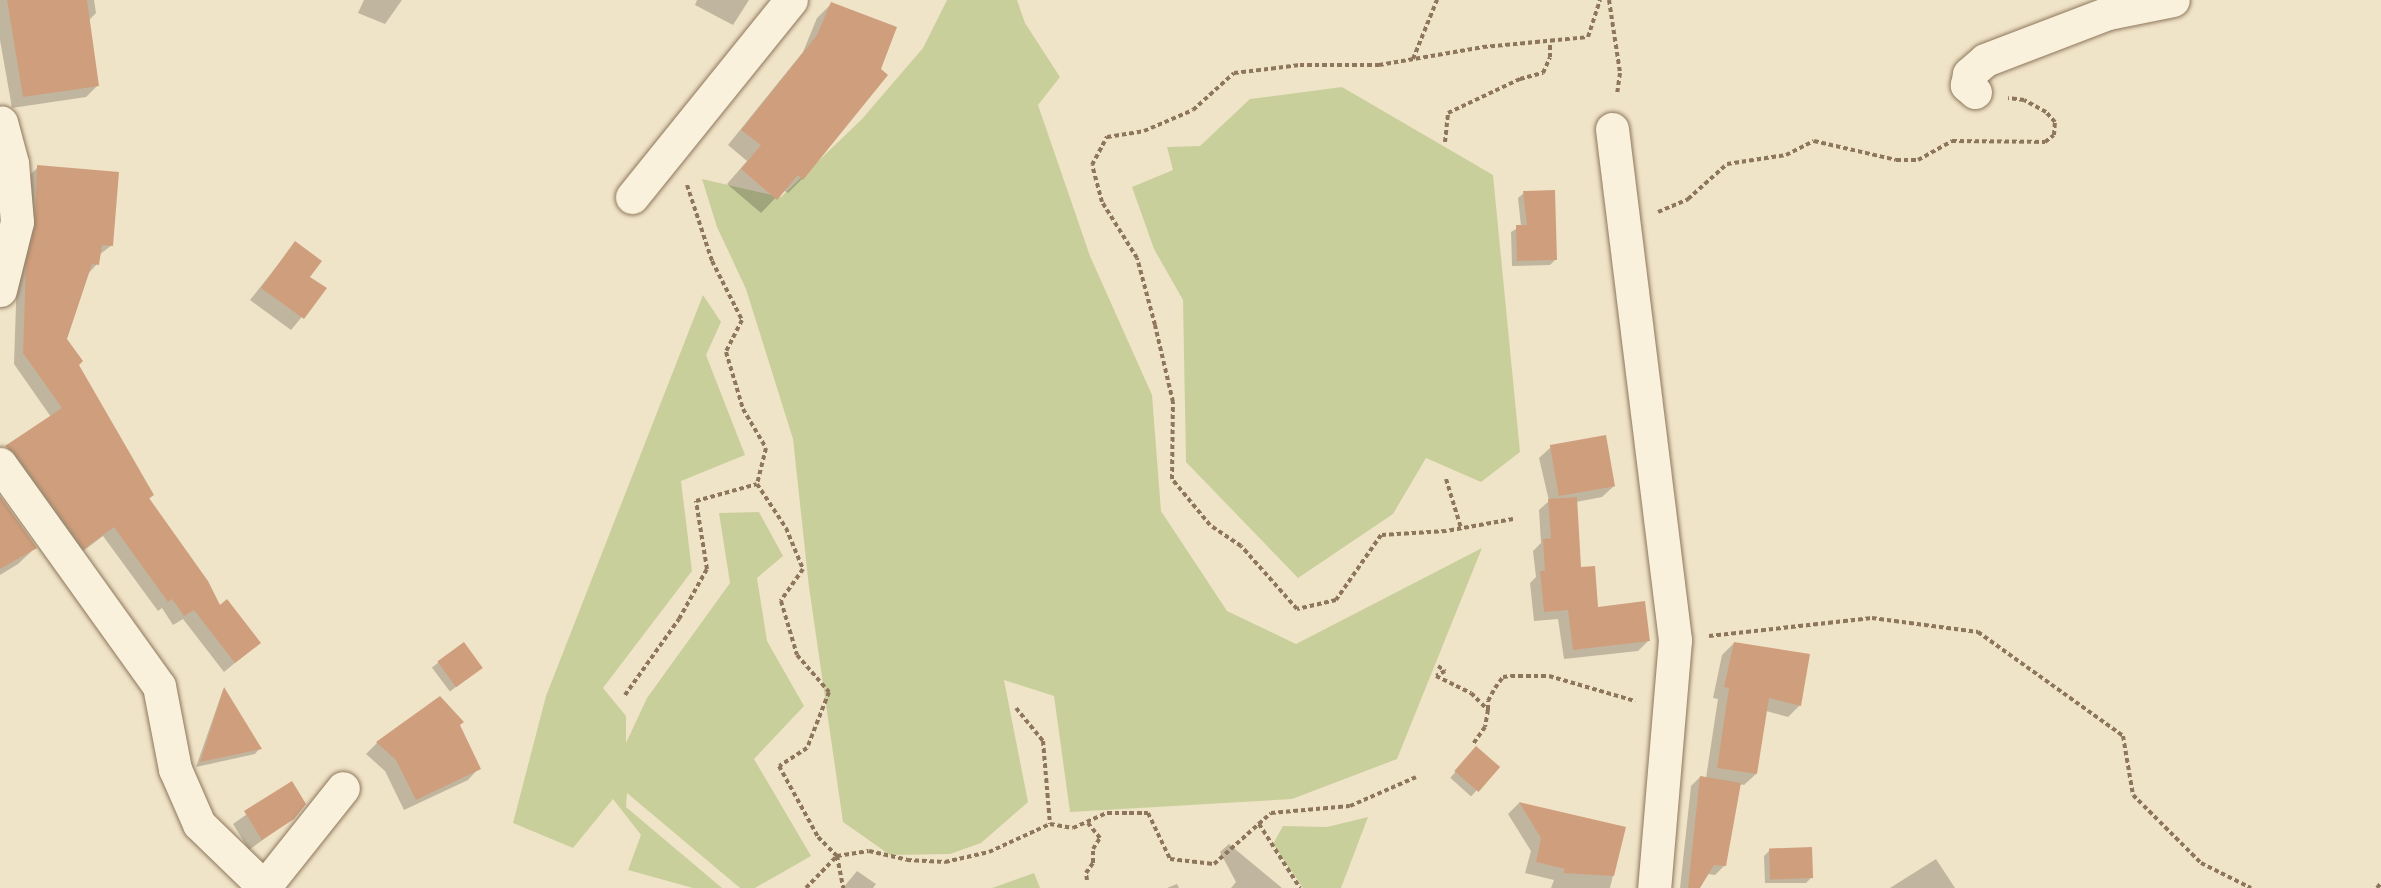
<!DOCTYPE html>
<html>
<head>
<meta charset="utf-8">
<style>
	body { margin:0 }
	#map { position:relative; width:2381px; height:888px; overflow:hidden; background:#f0e4c8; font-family:"Source Serif 4",serif }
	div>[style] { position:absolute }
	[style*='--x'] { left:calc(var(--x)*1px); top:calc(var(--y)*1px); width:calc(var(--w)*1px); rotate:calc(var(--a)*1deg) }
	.green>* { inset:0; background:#c9cf9b }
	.shadow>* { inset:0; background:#0003; transform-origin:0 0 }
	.building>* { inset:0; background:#cf9f7d; transform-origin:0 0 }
	.path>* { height:4px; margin-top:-2px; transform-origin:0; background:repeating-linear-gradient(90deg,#8d765c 0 4.5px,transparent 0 7.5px) }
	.roads { filter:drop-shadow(0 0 2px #8d765c) drop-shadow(0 0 2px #8d765c) }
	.minor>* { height:33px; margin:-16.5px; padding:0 16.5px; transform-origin:16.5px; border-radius:16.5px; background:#faf1dc }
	span { translate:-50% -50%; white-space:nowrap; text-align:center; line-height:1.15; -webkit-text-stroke:4.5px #f7eed8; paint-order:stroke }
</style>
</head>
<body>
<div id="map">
	<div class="green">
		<i style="clip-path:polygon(947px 0,1017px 0,1025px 23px,1060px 77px,1038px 105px,1090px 256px,1152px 395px,1161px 511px,1227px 611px,1296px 644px,1482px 548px,1397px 759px,1292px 799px,1070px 812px,1054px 696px,1004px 680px,1028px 802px,981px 843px,950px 854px,890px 855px,843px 822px,809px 587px,793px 439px,746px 289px,717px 227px,702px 179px,781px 197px,862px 119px,923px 48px)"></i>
		<i style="clip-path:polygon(1342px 87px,1493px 175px,1520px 452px,1481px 482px,1426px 458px,1393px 514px,1298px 578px,1186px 462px,1183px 300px,1154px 249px,1132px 187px,1173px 170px,1167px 147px,1200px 146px,1250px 99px)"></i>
		<i style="clip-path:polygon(703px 295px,721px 322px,706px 355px,745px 455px,681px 481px,692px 571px,603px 688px,626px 716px,626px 743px,647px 698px,730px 583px,719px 513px,759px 512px,783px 556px,757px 578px,767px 641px,804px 706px,754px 759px,811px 856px,755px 888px,740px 888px,627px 793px,626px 807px,722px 888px,693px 888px,628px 870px,641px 835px,613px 799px,573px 848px,513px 823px,546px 696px)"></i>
		<i style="clip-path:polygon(1368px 817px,1341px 888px,1303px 888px,1273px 844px,1283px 826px,1327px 827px)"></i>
		<i style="clip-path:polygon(1034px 873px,1040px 888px,992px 888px)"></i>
	</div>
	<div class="shadow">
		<i style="clip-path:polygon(0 0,94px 0,96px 13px,88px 21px,98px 85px,86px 97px,12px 108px,0 40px)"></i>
		<i style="clip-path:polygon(364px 0,402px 0,385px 24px,358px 13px)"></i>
		<i style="clip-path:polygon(697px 0,749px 0,733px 25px,695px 5px)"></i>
		<i style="clip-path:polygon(831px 4px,802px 179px,788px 193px,783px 190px,761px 213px,727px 184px,747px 161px,728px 145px,803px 52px,817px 18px)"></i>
		<i style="clip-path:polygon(38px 167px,112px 245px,99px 255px,97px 264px,87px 275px,65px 339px,77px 365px,153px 495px,148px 500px,219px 607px,259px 643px,224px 672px,183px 619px,173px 625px,162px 608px,158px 611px,103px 536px,74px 558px,0 454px,51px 417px,14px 364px,17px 274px,28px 177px)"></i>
		<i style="clip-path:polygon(1524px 193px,1556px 259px,1550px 265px,1512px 266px,1511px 232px,1521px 226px,1518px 198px)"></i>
		<i style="clip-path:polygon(295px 243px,308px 277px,325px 289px,291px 330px,250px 300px)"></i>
		<i style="clip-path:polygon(1551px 447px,1614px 486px,1602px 497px,1576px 502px,1580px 569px,1597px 609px,1648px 641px,1638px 651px,1564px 659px,1558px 619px,1534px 621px,1530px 583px,1536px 577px,1533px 551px,1541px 543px,1539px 510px,1549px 501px,1539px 458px)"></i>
		<i style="clip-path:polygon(0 499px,35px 548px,18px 564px,0 575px)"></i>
		<i style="clip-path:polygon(1734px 643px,1800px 705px,1788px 717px,1766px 711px,1756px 774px,1744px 785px,1739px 784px,1725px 865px,1715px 875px,1707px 874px,1698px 888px,1680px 888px,1691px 786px,1700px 777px,1706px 778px,1718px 699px,1713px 698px,1722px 655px)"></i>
		<i style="left:463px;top:644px;width:30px;height:39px;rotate:53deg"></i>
		<i style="clip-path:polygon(223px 690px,260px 748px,255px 754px,196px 767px)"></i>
		<i style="clip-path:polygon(459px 725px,479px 768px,468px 780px,404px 810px,385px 771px,366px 754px,377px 743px)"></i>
		<i style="left:1477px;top:748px;width:28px;height:40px;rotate:42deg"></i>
		<i style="clip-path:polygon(291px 783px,293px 818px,249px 850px,233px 824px)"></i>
		<i style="clip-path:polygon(1519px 803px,1624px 829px,1610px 888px,1551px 888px,1554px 880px,1525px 873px,1531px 851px,1508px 814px)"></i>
		<i style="clip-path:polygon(1229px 844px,1282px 888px,1231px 888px,1236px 882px,1220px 852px)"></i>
		<i style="clip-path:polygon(1770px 850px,1812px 877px,1806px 883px,1765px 883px,1764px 856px)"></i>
		<i style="clip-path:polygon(1936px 859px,1955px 888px,1890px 888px)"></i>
		<i style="clip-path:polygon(857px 871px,876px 884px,873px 888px,843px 888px)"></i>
		<i style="clip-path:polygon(1177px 884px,1179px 888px,1167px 888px)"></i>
	</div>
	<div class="building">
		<i style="clip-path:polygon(7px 0,87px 0,99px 86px,23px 97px)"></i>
		<i style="clip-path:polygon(831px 2px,897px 27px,881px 69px,888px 75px,803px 180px,798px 175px,777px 200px,741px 169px,761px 145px,741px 130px,817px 35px)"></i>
		<i style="clip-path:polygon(37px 165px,119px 172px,113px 246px,102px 245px,99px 265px,92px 264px,67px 339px,83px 361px,79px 365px,154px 495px,149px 498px,208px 581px,220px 605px,227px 599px,261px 643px,235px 663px,194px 610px,184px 616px,172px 599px,168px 602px,114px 527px,84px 549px,15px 453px,5px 446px,62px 408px,23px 353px,26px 263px,35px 226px)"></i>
		<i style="clip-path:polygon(1555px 190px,1557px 260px,1517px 261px,1516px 225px,1527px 225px,1523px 191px)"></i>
		<i style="clip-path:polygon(295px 241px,322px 261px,310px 277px,327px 288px,304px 319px,261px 288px)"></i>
		<i style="left:1606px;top:435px;width:52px;height:57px;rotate:80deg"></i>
		<i style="clip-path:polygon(0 496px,37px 548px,0 569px)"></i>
		<i style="clip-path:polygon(1577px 497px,1581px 567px,1595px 566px,1598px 607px,1645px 601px,1650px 641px,1573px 650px,1568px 610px,1544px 612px,1540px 571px,1545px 571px,1543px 539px,1551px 538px,1548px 499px)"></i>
		<i style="left:464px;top:642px;width:32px;height:33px;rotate:54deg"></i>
		<i style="clip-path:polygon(1734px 642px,1810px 654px,1801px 706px,1769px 698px,1757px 774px,1717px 768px,1729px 688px,1724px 687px)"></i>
		<i style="clip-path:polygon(224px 687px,262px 749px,200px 762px)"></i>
		<i style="clip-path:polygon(440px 696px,464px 722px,460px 725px,481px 769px,416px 800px,396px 760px,376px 742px)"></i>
		<i style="left:1476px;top:746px;width:32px;height:33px;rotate:41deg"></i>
		<i style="clip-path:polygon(1700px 776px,1741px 783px,1726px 866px,1714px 865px,1700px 888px,1688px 888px)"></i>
		<i style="clip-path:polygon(292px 781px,306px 804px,294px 819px,262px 840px,244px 811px)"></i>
		<i style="clip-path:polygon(1519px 802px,1626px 827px,1614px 876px,1563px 873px,1565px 869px,1536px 862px,1541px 838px)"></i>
		<i style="left:1812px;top:847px;width:31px;height:43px;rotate:88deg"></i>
	</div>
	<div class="path">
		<i style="--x:1609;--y:0;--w:74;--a:81.4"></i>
		<i style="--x:1620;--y:73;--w:21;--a:98"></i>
		<i style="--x:1413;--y:59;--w:64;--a:-67.9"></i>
		<i style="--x:1445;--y:142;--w:29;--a:-84"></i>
		<i style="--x:1448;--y:113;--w:80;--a:-25.3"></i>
		<i style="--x:1520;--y:79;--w:24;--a:-15"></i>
		<i style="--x:1543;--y:73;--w:17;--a:-66"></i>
		<i style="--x:1550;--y:57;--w:14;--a:-90"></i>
		<i style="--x:687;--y:185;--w:80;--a:71.8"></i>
		<i style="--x:712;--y:261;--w:66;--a:63"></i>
		<i style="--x:742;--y:320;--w:36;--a:117"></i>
		<i style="--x:726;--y:352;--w:59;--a:73.4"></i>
		<i style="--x:743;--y:409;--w:45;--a:59.5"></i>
		<i style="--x:766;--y:448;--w:37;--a:104"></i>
		<i style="--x:757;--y:484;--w:53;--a:56.6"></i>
		<i style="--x:786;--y:528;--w:44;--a:67.5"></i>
		<i style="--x:803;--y:569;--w:39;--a:125"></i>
		<i style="--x:781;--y:601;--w:56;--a:73.5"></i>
		<i style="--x:797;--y:655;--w:49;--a:49.1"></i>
		<i style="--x:829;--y:692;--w:60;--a:111.4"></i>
		<i style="--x:807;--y:748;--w:33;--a:147"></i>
		<i style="--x:779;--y:766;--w:81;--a:61.2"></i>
		<i style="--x:818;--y:837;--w:27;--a:45"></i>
		<i style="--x:837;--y:856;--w:33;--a:79"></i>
		<i style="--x:1658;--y:212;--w:33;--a:-23"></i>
		<i style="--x:1688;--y:199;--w:52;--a:-41.9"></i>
		<i style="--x:1727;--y:164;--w:60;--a:-8.7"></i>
		<i style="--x:1786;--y:155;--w:31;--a:-27"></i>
		<i style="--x:1814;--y:141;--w:84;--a:13"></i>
		<i style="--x:1896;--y:160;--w:22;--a:0"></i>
		<i style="--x:1918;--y:160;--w:39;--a:-29"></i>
		<i style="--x:1952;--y:141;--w:93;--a:0.6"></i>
		<i style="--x:2045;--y:142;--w:11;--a:-38"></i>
		<i style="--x:2054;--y:135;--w:13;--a:-86"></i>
		<i style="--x:2055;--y:122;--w:13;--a:-132"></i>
		<i style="--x:2046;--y:112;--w:25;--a:-151"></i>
		<i style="--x:2024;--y:100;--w:16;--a:-173"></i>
		<i style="--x:1446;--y:479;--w:51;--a:73"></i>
		<i style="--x:1513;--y:519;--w:68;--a:169.8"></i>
		<i style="--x:1446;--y:531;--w:65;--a:176.5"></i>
		<i style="--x:1381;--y:535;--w:79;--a:124.7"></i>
		<i style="--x:1336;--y:600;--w:40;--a:167"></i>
		<i style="--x:1297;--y:609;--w:84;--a:-131.6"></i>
		<i style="--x:1241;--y:546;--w:37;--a:-146"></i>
		<i style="--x:1210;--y:525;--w:60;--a:-129.6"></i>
		<i style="--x:1172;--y:479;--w:77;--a:-89.3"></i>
		<i style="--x:1173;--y:402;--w:79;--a:-103.2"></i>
		<i style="--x:1155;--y:325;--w:69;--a:-105"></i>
		<i style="--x:1137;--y:258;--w:66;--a:-122"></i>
		<i style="--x:1102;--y:202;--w:38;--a:-105"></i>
		<i style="--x:1092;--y:165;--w:32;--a:-62"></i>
		<i style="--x:1107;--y:137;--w:37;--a:-9"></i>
		<i style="--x:1144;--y:131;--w:53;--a:-23.2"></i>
		<i style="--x:1193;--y:110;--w:55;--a:-42.1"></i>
		<i style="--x:1234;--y:73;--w:66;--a:-6.9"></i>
		<i style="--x:1300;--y:65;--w:79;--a:0"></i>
		<i style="--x:1379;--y:65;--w:106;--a:-9.8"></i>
		<i style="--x:1483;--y:47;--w:105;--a:-5.4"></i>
		<i style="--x:1588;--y:37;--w:39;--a:-72"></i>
		<i style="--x:1709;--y:636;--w:164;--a:-6.3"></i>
		<i style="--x:1872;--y:618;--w:107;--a:7.5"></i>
		<i style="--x:1978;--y:632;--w:178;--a:35.6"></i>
		<i style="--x:2123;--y:736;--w:60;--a:80.4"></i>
		<i style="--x:2133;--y:795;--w:96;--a:45"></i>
		<i style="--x:2201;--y:863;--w:56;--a:26.6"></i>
		<i style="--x:1438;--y:666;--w:9;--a:36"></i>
		<i style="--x:1445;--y:671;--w:10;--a:151"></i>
		<i style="--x:1436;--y:676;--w:39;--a:26"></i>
		<i style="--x:1471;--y:693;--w:24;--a:45"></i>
		<i style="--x:1488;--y:710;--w:17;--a:100"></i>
		<i style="--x:1485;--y:727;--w:21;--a:125"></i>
		<i style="--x:625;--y:695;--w:93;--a:-54.6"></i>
		<i style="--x:679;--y:619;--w:57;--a:-60.8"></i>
		<i style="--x:707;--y:569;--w:69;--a:-99.2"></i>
		<i style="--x:696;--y:501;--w:63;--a:-15.6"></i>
		<i style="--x:1016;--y:708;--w:43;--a:50.7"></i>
		<i style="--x:1043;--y:741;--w:83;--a:85.2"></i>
		<i style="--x:1050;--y:824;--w:23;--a:10"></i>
		<i style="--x:1073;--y:828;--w:37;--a:-24"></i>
		<i style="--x:1107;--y:813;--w:41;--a:0"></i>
		<i style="--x:1148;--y:813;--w:51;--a:64.4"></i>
		<i style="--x:1170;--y:859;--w:44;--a:6.5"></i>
		<i style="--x:1214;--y:864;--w:76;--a:-41.8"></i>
		<i style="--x:1271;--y:813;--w:79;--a:-5.1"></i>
		<i style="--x:1350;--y:806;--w:72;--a:-23.7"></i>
		<i style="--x:1488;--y:710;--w:9;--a:-90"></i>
		<i style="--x:1488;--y:701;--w:15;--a:-62"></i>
		<i style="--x:1495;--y:688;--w:14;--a:-54"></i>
		<i style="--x:1503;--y:677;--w:8;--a:-7"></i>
		<i style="--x:1511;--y:676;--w:38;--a:0"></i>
		<i style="--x:1549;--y:676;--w:90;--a:16.2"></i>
		<i style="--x:1259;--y:824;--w:76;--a:57.4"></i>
		<i style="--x:1087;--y:880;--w:7;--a:-98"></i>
		<i style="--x:1086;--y:873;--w:12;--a:-55"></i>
		<i style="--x:1093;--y:863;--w:14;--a:-90"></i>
		<i style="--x:1093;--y:849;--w:13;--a:-58"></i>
		<i style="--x:1100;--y:838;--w:19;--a:-129"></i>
		<i style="--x:806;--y:888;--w:45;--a:-45.9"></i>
		<i style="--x:837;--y:856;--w:32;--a:-9"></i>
		<i style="--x:869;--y:851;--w:39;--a:13"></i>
		<i style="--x:907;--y:860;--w:38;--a:3"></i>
		<i style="--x:945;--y:862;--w:45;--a:-12.8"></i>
		<i style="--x:989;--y:852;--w:67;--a:-24.7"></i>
		<i style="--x:2377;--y:888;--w:6;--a:-51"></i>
	</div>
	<div class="roads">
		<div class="minor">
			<i style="--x:1975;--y:92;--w:11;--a:-139"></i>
			<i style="--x:1967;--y:85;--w:11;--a:-80"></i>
			<i style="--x:1969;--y:74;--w:21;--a:-41"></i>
			<i style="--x:1985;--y:60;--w:132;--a:-20.9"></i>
			<i style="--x:2108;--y:13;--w:66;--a:-11.3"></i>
			<i style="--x:1612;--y:129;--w:515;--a:82.97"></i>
			<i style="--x:1675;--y:640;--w:249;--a:94.8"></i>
			<i style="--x:632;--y:197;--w:253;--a:-51.1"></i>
			<i style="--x:0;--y:290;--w:70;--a:-76"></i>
			<i style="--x:17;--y:222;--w:59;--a:-94.8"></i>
			<i style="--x:12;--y:163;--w:42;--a:-105"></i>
			<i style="--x:0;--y:464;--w:273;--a:54.4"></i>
			<i style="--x:159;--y:686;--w:85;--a:79.1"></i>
			<i style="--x:175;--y:769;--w:60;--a:66.4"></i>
			<i style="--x:199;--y:824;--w:92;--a:44.1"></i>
			<i style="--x:265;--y:886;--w:125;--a:-51.5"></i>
		</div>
	</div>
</div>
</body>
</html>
